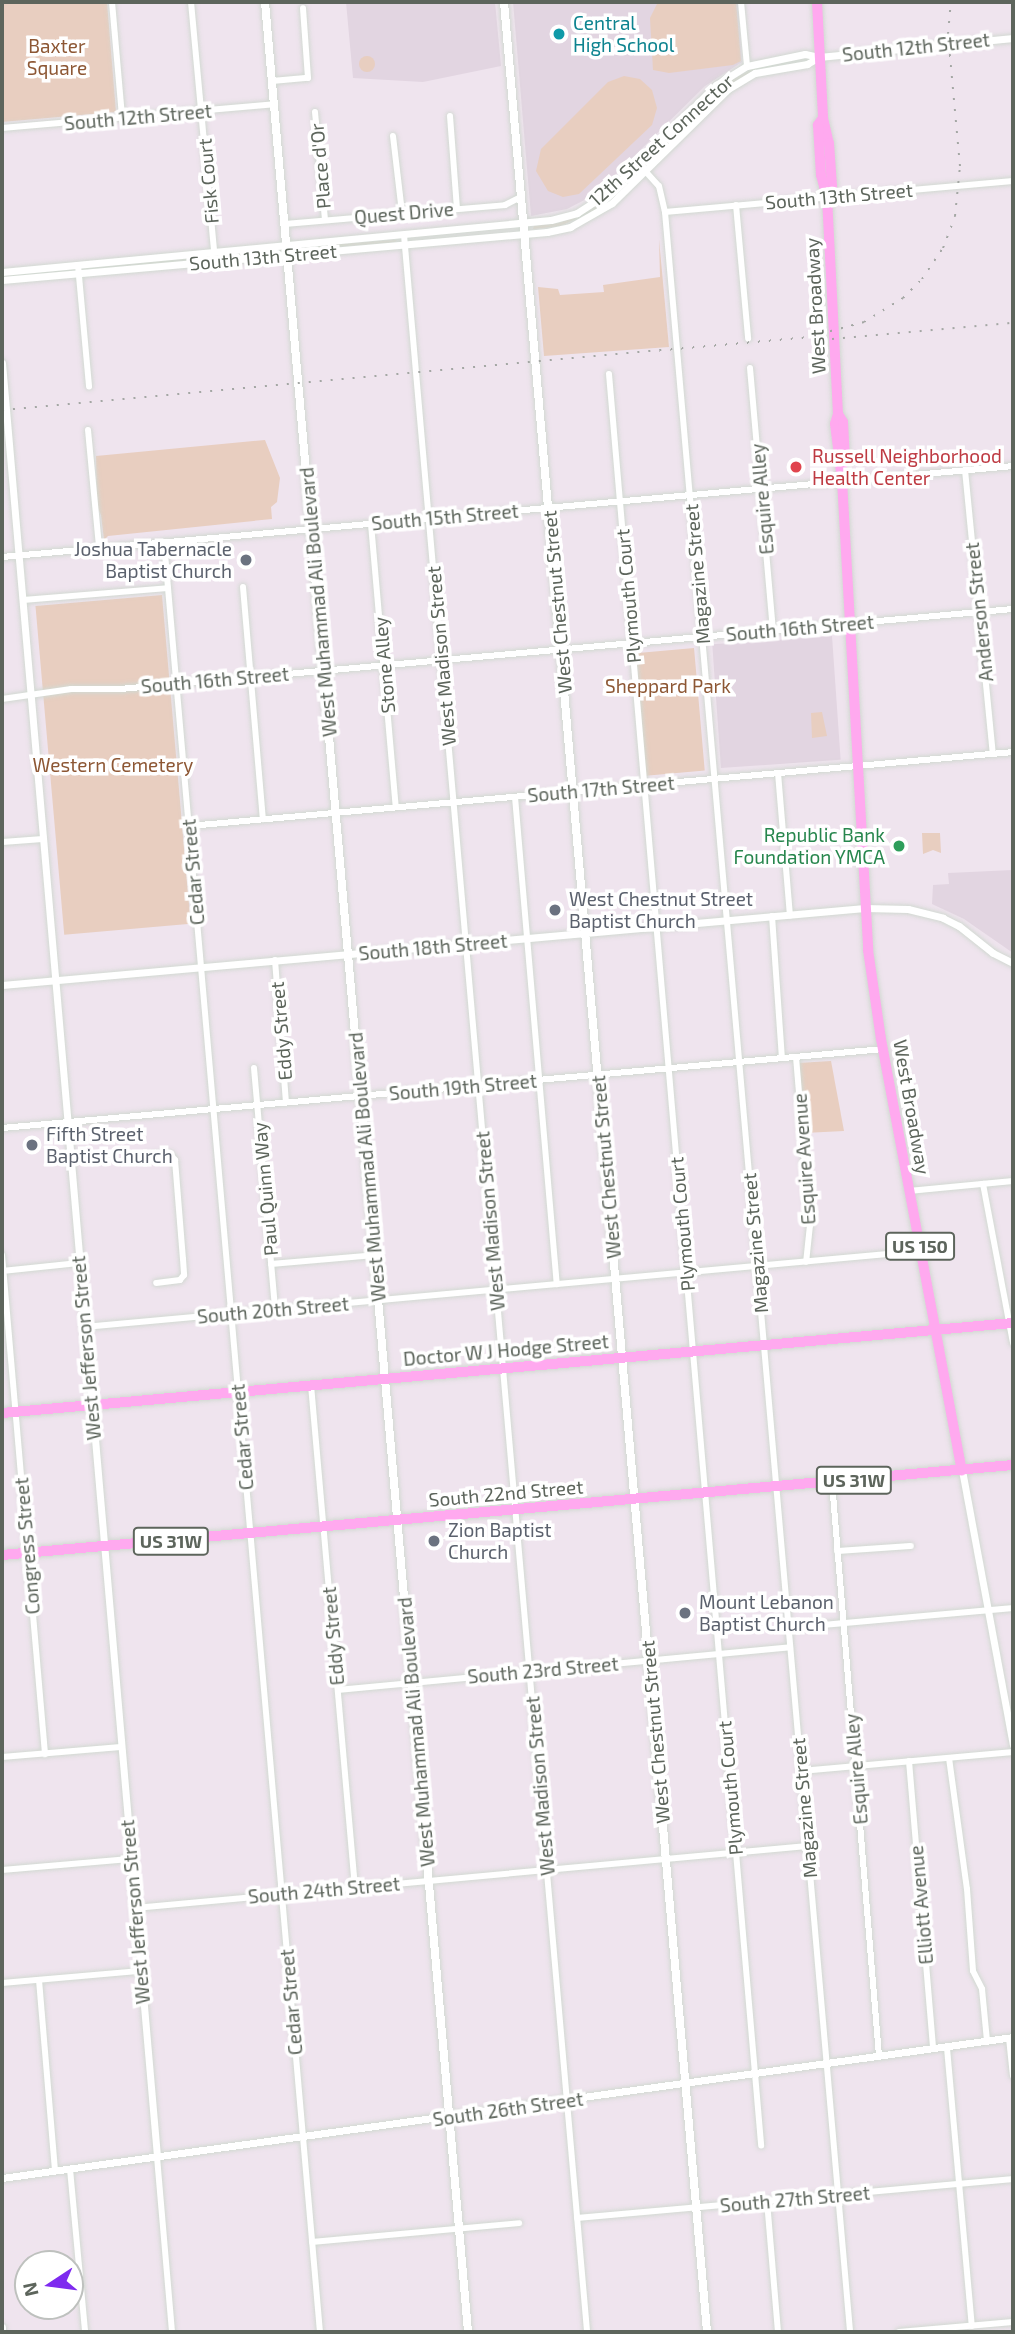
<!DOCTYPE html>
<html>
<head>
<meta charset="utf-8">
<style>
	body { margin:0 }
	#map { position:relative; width:1015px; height:2334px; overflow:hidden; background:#efe4ee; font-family:"Exo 2",sans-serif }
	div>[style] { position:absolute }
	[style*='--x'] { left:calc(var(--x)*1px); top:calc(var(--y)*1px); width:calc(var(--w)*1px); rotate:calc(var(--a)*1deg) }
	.education>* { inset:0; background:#e2d5e1; transform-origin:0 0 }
	.green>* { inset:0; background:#e8cec0; transform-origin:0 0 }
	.round { border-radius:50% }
	.roads { filter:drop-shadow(0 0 2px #d2d9d2) drop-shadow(0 0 2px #d2d9d2) }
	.minor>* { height:6px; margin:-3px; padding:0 3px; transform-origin:3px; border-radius:3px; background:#fff }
	.tertiary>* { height:7px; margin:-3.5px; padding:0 3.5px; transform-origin:3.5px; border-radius:3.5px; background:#fff }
	.secondary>* { height:8px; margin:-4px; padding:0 4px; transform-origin:4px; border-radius:4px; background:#fff }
	.primary>* { height:10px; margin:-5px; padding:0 5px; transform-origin:5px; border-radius:5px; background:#ffa9ef }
	.rail>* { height:2px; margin-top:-1px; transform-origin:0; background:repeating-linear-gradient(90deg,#a4a7a4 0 2px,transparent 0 11px) }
	.dots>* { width:19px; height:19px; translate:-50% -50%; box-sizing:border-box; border:4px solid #fff; border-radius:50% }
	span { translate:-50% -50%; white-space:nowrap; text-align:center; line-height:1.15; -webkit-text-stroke:7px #fff; paint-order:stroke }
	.shield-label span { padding:2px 5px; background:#fff; border:2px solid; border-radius:5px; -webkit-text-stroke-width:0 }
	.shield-label { font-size:18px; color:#5d655c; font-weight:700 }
	.culture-label { font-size:19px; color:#0d838f }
	.left { translate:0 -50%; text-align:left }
	.park-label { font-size:19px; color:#8d5734 }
	.street-label { font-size:19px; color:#5d655c }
	.health-label { font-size:19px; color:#be3a42 }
	.worship-label { font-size:19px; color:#5b616d }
	.right { translate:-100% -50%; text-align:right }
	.leisure-label { font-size:19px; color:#27864d }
	.frame { position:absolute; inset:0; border:4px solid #5d655c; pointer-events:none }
	.north { position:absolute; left:14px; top:2250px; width:70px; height:70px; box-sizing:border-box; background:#fff; border:2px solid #bec1be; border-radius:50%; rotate:257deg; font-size:19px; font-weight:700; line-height:28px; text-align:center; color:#5d655c }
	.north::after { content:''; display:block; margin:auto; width:24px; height:32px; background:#7e2aef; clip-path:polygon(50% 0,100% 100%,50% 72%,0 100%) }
</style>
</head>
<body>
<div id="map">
	<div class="education">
		<i style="clip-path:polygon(346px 2px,495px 2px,501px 66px,423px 82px,353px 78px)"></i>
		<i style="clip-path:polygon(513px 2px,738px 2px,742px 62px,705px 86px,596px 194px,567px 209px,531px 216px)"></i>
		<i style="left:832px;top:636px;width:124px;height:120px;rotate:86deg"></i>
		<i style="clip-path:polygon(1013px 870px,1013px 953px,964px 919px,932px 904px,933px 885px,949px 884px,948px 873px)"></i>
	</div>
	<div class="green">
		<i style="clip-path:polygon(2px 2px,107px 2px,116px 112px,2px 122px)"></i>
		<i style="clip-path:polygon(658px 2px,736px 2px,741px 61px,733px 65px,669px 73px,653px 70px,650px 18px)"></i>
		<i class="round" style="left:359px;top:56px;width:16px;height:16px"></i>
		<i style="clip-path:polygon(802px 59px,759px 67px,725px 88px,648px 163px,676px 130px,722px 85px,761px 65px)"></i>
		<i style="clip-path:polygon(624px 76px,640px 79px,652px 90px,657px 108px,652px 125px,579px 194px,563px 197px,548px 191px,536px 171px,541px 149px,608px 82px)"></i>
		<i style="clip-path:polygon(633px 173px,635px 176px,602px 207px,560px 226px,533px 229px,534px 226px,559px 223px,590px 210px)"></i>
		<i style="clip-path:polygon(659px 239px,669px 347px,544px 356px,538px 287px,558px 289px,560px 295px,604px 292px,603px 285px,660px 277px)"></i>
		<i style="clip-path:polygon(397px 240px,395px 242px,297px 250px,338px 244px)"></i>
		<i style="clip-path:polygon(277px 249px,276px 253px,88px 269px,129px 262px)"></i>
		<i style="clip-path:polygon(265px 440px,280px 478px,277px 502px,271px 507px,272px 519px,108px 536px,104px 540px,101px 515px,97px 506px,96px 456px)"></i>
		<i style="left:162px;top:595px;width:330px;height:127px;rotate:85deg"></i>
		<i style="left:694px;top:648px;width:123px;height:59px;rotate:85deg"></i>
		<i style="clip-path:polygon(822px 712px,827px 736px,812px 738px,811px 713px)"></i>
		<i style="clip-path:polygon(922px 833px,940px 833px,941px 853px,933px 850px,923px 854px)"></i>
		<i style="clip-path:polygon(831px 1061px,844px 1131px,804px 1133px,798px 1063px)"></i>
	</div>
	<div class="roads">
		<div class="minor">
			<i style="--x:112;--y:2;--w:115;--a:85"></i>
			<i style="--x:191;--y:2;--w:250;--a:84.7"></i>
			<i style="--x:741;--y:2;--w:64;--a:84.6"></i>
			<i style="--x:272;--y:81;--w:36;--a:-5"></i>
			<i style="--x:308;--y:78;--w:70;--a:-94.1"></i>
			<i style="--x:315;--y:112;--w:108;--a:84.7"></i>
			<i style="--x:450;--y:116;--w:93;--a:85.7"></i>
			<i style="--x:2;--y:128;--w:273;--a:-5"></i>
			<i style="--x:393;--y:136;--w:78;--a:83.3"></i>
			<i style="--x:638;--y:163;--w:31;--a:48"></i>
			<i style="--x:659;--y:186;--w:27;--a:77"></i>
			<i style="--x:665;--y:212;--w:2128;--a:85.01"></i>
			<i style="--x:736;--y:205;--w:134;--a:84.8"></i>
			<i style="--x:665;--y:212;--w:349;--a:-5.1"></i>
			<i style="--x:285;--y:224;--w:221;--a:-4.9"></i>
			<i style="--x:505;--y:205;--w:18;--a:-27"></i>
			<i style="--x:404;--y:235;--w:2105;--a:85.01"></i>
			<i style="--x:78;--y:265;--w:122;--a:84.8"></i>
			<i style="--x:750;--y:368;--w:264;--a:85"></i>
			<i style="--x:609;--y:374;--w:1778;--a:85.09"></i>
			<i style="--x:88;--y:430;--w:118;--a:84.6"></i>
			<i style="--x:965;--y:470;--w:285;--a:84.4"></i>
			<i style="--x:371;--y:524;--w:284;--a:85"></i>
			<i style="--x:164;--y:542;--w:1797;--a:85.02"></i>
			<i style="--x:2;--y:557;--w:1015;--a:-5.14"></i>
			<i style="--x:243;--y:587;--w:233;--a:85.1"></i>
			<i style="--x:23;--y:600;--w:145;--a:-4.7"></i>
			<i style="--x:2;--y:699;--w:70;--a:-8.2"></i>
			<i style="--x:71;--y:689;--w:49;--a:0"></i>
			<i style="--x:120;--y:689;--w:897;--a:-5.12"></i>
			<i style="--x:778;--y:773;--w:143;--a:85.2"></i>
			<i style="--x:515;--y:797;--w:489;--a:85.1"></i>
			<i style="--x:189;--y:826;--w:827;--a:-5.13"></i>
			<i style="--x:2;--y:842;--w:41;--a:-4.2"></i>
			<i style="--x:772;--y:916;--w:142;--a:86"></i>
			<i style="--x:275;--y:960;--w:142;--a:85.6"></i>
			<i style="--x:796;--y:1057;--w:169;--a:85.2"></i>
			<i style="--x:810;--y:1225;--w:37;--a:96"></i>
			<i style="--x:254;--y:1068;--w:243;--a:85"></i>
			<i style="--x:2;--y:1128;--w:885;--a:-5.12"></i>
			<i style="--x:145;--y:1157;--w:25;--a:-7"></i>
			<i style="--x:170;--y:1154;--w:8;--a:50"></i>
			<i style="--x:175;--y:1160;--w:99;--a:85.4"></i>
			<i style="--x:183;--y:1259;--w:16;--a:86"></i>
			<i style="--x:184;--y:1275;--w:6;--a:129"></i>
			<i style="--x:180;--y:1280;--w:24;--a:173"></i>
			<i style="--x:983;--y:1184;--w:162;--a:79.3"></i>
			<i style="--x:909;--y:1191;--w:104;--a:-5.5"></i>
			<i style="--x:2;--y:1255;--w:501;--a:85.07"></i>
			<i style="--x:271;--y:1264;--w:104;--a:-4.9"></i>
			<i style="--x:2;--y:1271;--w:77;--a:-5.9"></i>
			<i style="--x:84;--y:1327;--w:840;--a:-5.19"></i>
			<i style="--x:311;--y:1385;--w:505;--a:85"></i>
			<i style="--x:832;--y:1482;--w:576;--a:85.32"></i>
			<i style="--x:837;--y:1551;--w:74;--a:-3.9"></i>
			<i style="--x:789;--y:1628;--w:225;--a:-5.1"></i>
			<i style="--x:338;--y:1690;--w:454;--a:-5.4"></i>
			<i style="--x:2;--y:1757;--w:119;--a:-4.8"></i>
			<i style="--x:949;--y:1758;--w:132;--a:82.2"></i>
			<i style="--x:967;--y:1889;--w:82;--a:85.8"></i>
			<i style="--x:973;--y:1971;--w:20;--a:63"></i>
			<i style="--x:982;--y:1989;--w:52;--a:84.5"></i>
			<i style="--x:909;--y:1761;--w:289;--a:85.2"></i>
			<i style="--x:801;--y:1771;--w:213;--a:-5.1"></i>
			<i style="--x:2;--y:1870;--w:128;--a:-4.9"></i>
			<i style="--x:135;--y:1908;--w:675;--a:-5.27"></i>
			<i style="--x:39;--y:1980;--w:192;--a:85.2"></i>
			<i style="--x:2;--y:1983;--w:139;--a:-5"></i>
			<i style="--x:1009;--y:2038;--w:38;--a:84"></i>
			<i style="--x:947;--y:2048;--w:279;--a:84.9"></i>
			<i style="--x:157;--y:2157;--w:176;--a:85.1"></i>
			<i style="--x:70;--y:2169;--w:164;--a:84.7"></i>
			<i style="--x:767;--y:2201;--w:131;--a:85.2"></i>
			<i style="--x:577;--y:2218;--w:438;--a:-5.1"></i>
			<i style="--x:312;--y:2242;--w:208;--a:-5.2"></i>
			<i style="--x:899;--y:2332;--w:114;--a:-5"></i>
		</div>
		<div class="tertiary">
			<i style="--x:2;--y:272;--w:551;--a:-5.41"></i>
			<i style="--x:551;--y:220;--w:27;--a:-15"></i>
			<i style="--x:577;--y:213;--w:37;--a:-33"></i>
			<i style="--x:608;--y:193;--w:153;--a:-45"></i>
			<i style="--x:716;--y:85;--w:36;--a:-32"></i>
			<i style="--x:747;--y:66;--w:59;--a:-11.7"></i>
			<i style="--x:805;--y:54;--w:14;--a:12"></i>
			<i style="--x:819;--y:57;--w:195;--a:-5.6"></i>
			<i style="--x:2;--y:280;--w:547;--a:-5.03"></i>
			<i style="--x:547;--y:232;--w:24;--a:-12"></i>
			<i style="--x:570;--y:227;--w:48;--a:-29.7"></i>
			<i style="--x:612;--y:203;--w:163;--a:-44.5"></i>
			<i style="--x:728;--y:89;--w:31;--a:-31"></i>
			<i style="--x:755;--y:73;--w:53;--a:-9.8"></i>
			<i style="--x:807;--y:64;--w:14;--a:-30"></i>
			<i style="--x:2;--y:363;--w:1801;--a:85.06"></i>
			<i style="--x:2;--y:985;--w:866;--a:-5.1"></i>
			<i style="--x:865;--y:908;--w:43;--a:1.3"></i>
			<i style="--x:908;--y:909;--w:36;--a:14"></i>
			<i style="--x:943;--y:918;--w:18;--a:27"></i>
			<i style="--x:959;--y:926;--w:43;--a:38.5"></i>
			<i style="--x:993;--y:953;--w:22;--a:27"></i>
			<i style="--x:962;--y:1470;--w:279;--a:79.5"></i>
			<i style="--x:2;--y:2178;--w:1021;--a:-7.94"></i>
			<i style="--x:2;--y:2327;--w:5;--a:90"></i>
		</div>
		<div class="secondary">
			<i style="--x:265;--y:2;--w:2339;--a:85.02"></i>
			<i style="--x:504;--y:2;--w:2339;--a:85.02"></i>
		</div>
		<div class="primary">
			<i style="--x:817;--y:2;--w:116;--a:87"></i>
			<i style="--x:823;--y:118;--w:26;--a:77"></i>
			<i style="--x:829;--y:143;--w:43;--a:86"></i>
			<i style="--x:832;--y:186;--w:12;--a:114"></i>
			<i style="--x:823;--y:118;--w:9;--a:126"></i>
			<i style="--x:818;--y:125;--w:50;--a:86.6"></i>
			<i style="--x:821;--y:175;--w:23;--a:75"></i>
			<i style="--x:827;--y:197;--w:217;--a:87.1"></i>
			<i style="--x:838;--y:414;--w:10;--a:107"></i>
			<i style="--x:835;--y:424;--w:56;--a:82.9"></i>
			<i style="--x:842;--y:480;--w:471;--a:86.8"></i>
			<i style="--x:868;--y:950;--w:90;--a:81.7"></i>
			<i style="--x:881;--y:1039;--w:439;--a:79.4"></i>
			<i style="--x:838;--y:414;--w:9;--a:58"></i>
			<i style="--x:843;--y:422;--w:38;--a:87"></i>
			<i style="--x:845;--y:460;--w:9;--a:117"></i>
			<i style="--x:2;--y:1413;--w:1015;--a:-5.09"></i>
			<i style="--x:2;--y:1555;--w:1015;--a:-5.09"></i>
		</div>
	</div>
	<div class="rail">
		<i style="--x:832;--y:339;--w:182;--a:-5.1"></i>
		<i style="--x:2;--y:410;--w:810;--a:-5.17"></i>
		<i style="--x:809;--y:337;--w:57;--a:-15.3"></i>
		<i style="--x:864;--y:322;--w:46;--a:-31.6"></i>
		<i style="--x:903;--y:298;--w:27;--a:-45"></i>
		<i style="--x:922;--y:279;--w:37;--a:-56"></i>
		<i style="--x:943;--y:248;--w:34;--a:-69"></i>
		<i style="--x:955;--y:216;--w:50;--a:-84.3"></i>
		<i style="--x:960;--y:166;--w:133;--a:-95.2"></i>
		<i style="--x:948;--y:34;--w:32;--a:-85"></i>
	</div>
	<div class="dots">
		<i style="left:559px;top:34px;background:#0f9aa8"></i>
		<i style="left:796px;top:467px;background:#e0444e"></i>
		<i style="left:246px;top:560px;background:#6b7280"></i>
		<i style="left:899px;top:846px;background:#2e9e5b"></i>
		<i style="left:555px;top:910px;background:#6b7280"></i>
		<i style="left:32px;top:1145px;background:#6b7280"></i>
		<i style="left:434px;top:1541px;background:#6b7280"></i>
		<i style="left:685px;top:1613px;background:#6b7280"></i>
	</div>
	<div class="shield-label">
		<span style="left:920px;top:1246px">US 150</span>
		<span style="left:854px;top:1480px">US 31W</span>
		<span style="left:171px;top:1541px">US 31W</span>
	</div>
	<div class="culture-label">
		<span class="left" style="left:573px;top:34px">Central<br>High School</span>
	</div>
	<div class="park-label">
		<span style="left:57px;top:57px">Baxter<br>Square</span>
		<span style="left:668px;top:686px">Sheppard Park</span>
		<span style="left:113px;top:765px">Western Cemetery</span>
	</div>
	<div class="street-label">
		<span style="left:916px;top:47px;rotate:-6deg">South 12th Street</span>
		<span style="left:138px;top:117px;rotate:-5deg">South 12th Street</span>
		<span style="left:661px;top:140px;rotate:-42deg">12th Street Connector</span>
		<span style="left:320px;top:166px;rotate:-95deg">Place d'Or</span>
		<span style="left:208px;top:181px;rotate:-95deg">Fisk Court</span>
		<span style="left:839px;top:196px;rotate:-5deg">South 13th Street</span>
		<span style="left:404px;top:213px;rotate:-5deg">Quest Drive</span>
		<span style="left:263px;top:257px;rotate:-5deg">South 13th Street</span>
		<span style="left:815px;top:306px;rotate:-93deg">West Broadway</span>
		<span style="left:762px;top:499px;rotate:-95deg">Esquire Alley</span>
		<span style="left:445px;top:517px;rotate:-5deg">South 15th Street</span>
		<span style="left:697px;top:574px;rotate:-95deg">Magazine Street</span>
		<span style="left:628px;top:596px;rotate:-95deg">Plymouth Court</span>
		<span style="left:318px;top:602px;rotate:-95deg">West Muhammad Ali Boulevard</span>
		<span style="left:557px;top:602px;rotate:-95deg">West Chestnut Street</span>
		<span style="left:979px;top:612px;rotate:-96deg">Anderson Street</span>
		<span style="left:800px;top:628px;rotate:-5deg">South 16th Street</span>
		<span style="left:441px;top:656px;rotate:-95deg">West Madison Street</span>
		<span style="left:384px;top:665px;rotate:-95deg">Stone Alley</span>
		<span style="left:215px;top:680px;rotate:-5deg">South 16th Street</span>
		<span style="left:601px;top:789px;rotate:-5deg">South 17th Street</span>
		<span style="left:193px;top:872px;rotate:-95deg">Cedar Street</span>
		<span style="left:433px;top:947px;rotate:-5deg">South 18th Street</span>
		<span style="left:281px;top:1031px;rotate:-95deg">Eddy Street</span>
		<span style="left:463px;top:1087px;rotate:-5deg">South 19th Street</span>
		<span style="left:912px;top:1107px;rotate:80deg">West Broadway</span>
		<span style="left:804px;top:1159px;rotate:-94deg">Esquire Avenue</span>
		<span style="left:367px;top:1167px;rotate:-95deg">West Muhammad Ali Boulevard</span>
		<span style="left:606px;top:1167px;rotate:-95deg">West Chestnut Street</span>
		<span style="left:265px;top:1189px;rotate:-95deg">Paul Quinn Way</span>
		<span style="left:490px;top:1221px;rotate:-95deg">West Madison Street</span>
		<span style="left:682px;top:1224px;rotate:-95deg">Plymouth Court</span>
		<span style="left:755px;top:1243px;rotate:-95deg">Magazine Street</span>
		<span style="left:273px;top:1310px;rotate:-5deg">South 20th Street</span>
		<span style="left:86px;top:1348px;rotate:-95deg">West Jefferson Street</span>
		<span style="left:506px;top:1350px;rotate:-5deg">Doctor W J Hodge Street</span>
		<span style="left:242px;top:1437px;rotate:-95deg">Cedar Street</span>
		<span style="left:506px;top:1493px;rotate:-5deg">South 22nd Street</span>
		<span style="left:27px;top:1546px;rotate:-95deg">Congress Street</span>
		<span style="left:333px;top:1636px;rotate:-95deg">Eddy Street</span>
		<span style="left:543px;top:1670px;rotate:-5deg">South 23rd Street</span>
		<span style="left:416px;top:1732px;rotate:-95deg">West Muhammad Ali Boulevard</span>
		<span style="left:655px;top:1732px;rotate:-95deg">West Chestnut Street</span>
		<span style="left:856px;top:1769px;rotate:-95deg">Esquire Alley</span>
		<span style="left:540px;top:1786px;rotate:-95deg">West Madison Street</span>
		<span style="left:730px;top:1788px;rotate:-95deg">Plymouth Court</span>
		<span style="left:804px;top:1808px;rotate:-95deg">Magazine Street</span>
		<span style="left:324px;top:1890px;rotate:-5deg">South 24th Street</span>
		<span style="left:921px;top:1905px;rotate:-95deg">Elliott Avenue</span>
		<span style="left:135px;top:1912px;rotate:-95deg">West Jefferson Street</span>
		<span style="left:291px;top:2002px;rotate:-95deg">Cedar Street</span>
		<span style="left:508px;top:2109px;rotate:-8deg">South 26th Street</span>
		<span style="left:795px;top:2199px;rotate:-5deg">South 27th Street</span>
	</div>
	<div class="health-label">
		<span class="left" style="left:812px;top:467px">Russell Neighborhood<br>Health Center</span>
	</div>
	<div class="worship-label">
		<span class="right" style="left:232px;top:560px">Joshua Tabernacle<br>Baptist Church</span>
		<span class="left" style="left:569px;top:910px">West Chestnut Street<br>Baptist Church</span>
		<span class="left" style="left:46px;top:1145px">Fifth Street<br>Baptist Church</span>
		<span class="left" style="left:448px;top:1541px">Zion Baptist<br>Church</span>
		<span class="left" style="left:699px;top:1613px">Mount Lebanon<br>Baptist Church</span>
	</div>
	<div class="leisure-label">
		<span class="right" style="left:885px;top:846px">Republic Bank<br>Foundation YMCA</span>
	</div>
	<div class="frame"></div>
	<div class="north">N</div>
</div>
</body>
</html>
